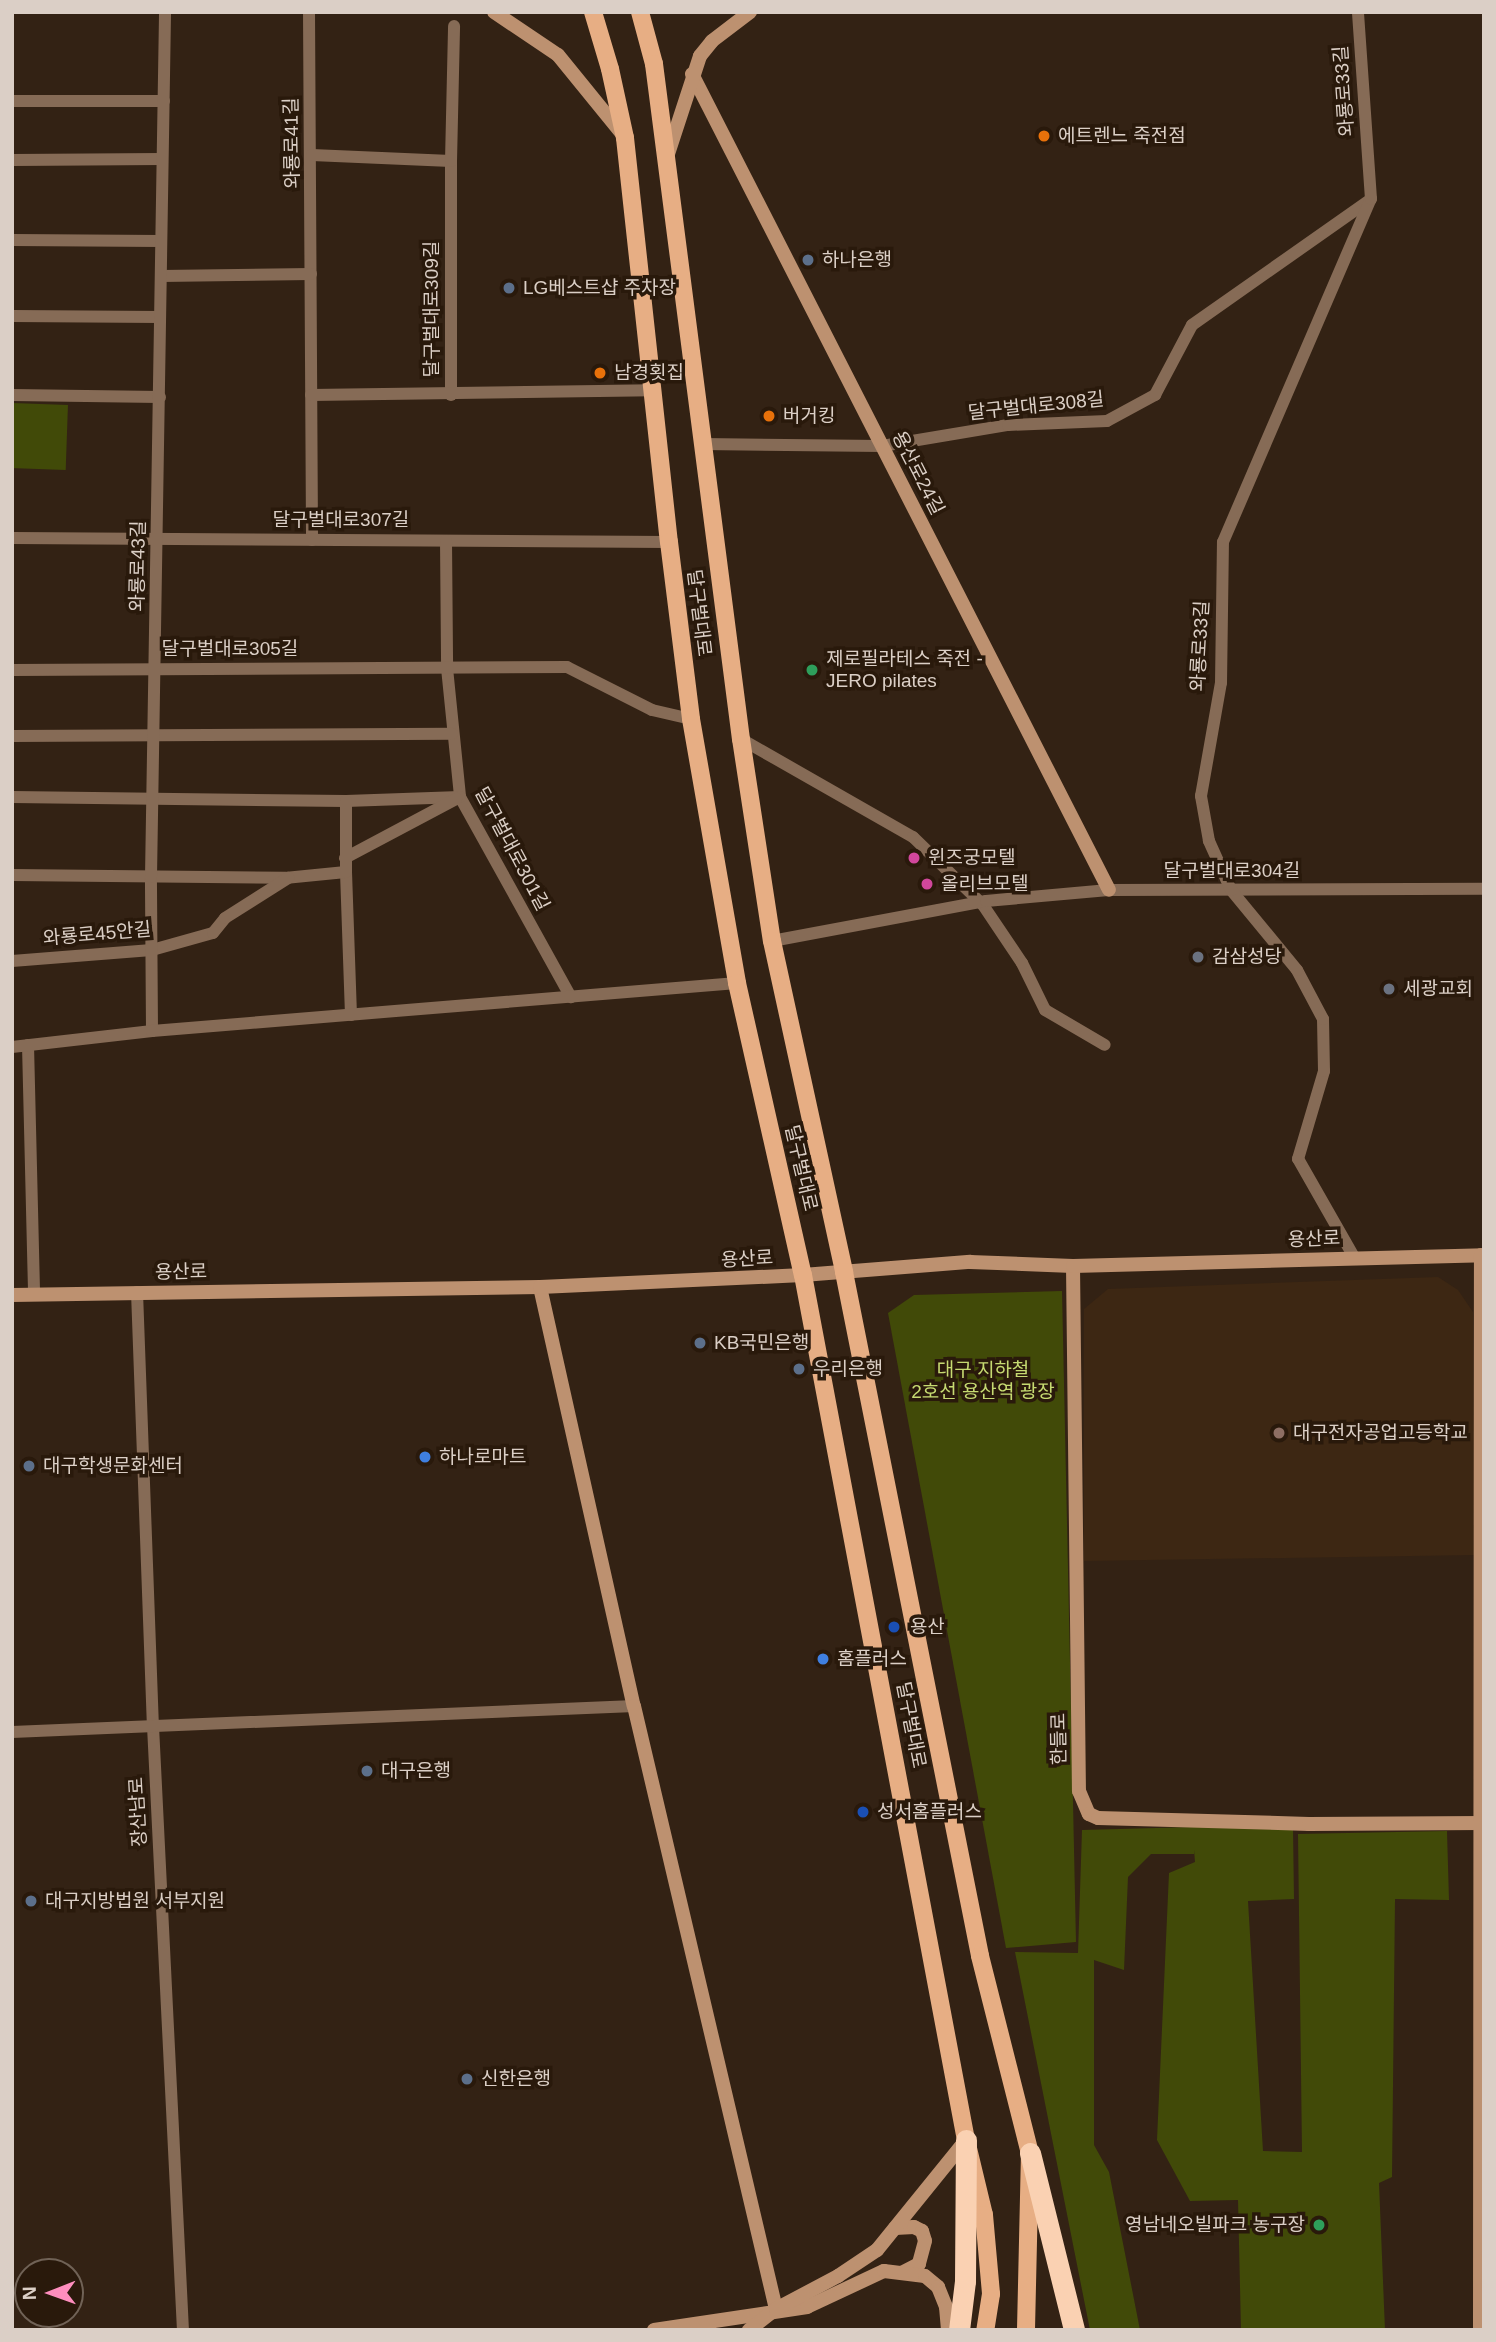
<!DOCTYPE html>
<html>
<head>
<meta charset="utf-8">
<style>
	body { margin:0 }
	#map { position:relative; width:1496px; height:2342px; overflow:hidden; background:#332214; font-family:Helvetica,"Noto Sans KR",sans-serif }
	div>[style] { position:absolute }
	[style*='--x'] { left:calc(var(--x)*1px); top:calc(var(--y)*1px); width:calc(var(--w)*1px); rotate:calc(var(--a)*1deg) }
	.built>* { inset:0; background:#3d2713 }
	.green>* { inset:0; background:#414a08; transform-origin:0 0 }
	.street>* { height:12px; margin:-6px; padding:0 6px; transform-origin:6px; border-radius:6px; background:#866b56 }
	.secondary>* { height:14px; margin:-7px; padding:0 7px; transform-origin:7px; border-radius:7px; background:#bd9170 }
	.primary>* { height:18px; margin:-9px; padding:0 9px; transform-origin:9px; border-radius:9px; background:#e7ae84 }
	.highway>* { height:21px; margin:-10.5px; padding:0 10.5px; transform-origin:10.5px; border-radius:10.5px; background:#fad1b2 }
	.dots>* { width:19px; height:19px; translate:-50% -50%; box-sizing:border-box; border:4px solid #29190b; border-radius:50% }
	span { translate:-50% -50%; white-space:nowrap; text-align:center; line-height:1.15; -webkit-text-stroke:7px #29190b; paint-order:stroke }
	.street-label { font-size:19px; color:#dbcfc6 }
	.poi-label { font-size:19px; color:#dbcfc6 }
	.left { translate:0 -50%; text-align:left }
	.right { translate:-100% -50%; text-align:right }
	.park-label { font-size:19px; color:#c6da71 }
	.frame { position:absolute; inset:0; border:14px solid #dbcfc6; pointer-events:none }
	.north { position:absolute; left:14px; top:2258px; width:70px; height:70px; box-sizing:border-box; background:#29190b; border:2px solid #706256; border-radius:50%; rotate:269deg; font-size:19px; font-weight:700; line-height:28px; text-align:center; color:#dbcfc6 }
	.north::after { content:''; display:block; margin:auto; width:24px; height:32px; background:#fe8ebe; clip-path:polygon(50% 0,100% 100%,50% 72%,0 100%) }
</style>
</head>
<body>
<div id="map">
	<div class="built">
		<i style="clip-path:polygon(1438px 1277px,1458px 1290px,1473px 1312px,1475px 1555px,1084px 1561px,1084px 1309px,1108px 1289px)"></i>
	</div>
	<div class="green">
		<i style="left:12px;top:403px;width:56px;height:65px;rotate:2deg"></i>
		<i style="clip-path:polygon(1062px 1291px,1076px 1942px,1006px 1948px,888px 1313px,914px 1295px)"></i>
		<i style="clip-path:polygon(1194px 1827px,1293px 1828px,1294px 1899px,1248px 1901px,1263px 2151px,1302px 2152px,1298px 1834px,1447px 1831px,1449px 1900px,1395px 1899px,1392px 2177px,1379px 2183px,1385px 2330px,1241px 2330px,1238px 2200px,1190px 2201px,1157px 2140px,1169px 1873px,1195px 1862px,1194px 1850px,1194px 1854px,1151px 1854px,1128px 1877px,1124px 1970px,1094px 1960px,1094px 2145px,1109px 2172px,1140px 2330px,1090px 2330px,1015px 1952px,1078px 1953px,1082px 1830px)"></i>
	</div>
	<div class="street">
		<i style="--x:309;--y:12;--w:528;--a:89.67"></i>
		<i style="--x:12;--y:101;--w:152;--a:0"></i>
		<i style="--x:312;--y:155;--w:139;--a:2.5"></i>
		<i style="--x:451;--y:161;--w:234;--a:90"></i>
		<i style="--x:12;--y:160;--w:150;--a:-0.4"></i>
		<i style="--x:451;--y:161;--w:135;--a:-88.7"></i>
		<i style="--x:12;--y:240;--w:149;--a:0.4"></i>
		<i style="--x:161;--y:276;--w:150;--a:-0.8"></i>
		<i style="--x:12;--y:316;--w:148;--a:0.4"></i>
		<i style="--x:12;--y:395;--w:148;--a:0.8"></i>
		<i style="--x:311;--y:395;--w:341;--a:-0.8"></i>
		<i style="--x:702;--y:444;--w:180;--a:0.6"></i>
		<i style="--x:882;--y:446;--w:128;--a:-9.5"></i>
		<i style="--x:1008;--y:425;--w:99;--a:-2.3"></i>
		<i style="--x:1107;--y:421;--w:55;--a:-28.4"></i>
		<i style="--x:1155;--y:395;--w:79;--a:-62.1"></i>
		<i style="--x:1192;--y:325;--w:218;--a:-35.1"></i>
		<i style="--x:12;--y:538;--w:657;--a:0.35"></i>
		<i style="--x:446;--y:541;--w:127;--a:89.5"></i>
		<i style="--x:447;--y:668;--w:130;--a:84.2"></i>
		<i style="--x:460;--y:797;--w:229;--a:61"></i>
		<i style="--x:12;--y:670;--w:555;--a:-0.31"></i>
		<i style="--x:567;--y:667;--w:95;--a:26.8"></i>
		<i style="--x:652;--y:710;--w:40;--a:13"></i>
		<i style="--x:12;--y:736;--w:440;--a:-0.3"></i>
		<i style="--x:741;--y:739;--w:198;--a:29.7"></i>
		<i style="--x:913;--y:837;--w:98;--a:44.2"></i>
		<i style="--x:983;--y:905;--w:70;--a:56.1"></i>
		<i style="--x:1022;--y:963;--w:52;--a:63.9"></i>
		<i style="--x:1045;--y:1010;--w:69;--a:30.3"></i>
		<i style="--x:12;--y:797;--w:334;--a:0.7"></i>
		<i style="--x:346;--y:801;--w:114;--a:-2"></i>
		<i style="--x:345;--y:858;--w:126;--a:-28"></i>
		<i style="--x:346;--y:872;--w:143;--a:88"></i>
		<i style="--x:12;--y:875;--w:273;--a:0.6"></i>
		<i style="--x:285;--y:878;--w:61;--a:-5.6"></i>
		<i style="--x:346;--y:872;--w:71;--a:-90"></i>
		<i style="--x:772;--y:941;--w:218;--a:-10.6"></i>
		<i style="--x:986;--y:901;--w:123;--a:-5.1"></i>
		<i style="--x:1109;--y:890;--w:375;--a:-0.2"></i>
		<i style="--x:12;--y:961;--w:140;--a:-4.5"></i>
		<i style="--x:152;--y:950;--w:63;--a:-15.6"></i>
		<i style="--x:213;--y:933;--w:19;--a:-51"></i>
		<i style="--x:225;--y:918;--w:75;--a:-32.4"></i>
		<i style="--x:152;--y:1031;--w:154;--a:-90.4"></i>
		<i style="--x:151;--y:877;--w:865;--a:-89.07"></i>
		<i style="--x:28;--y:1045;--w:249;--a:88.6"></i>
		<i style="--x:12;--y:1047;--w:141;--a:-6.5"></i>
		<i style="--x:152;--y:1031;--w:587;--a:-4.69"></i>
		<i style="--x:1354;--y:1257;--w:113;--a:-119.7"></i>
		<i style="--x:1298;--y:1159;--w:92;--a:-73.5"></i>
		<i style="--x:1324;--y:1071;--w:52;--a:-91.1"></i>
		<i style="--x:1323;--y:1019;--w:55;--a:-118"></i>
		<i style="--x:1297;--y:970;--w:104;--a:-129.5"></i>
		<i style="--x:1231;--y:890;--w:54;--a:-114.2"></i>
		<i style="--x:1209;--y:841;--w:46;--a:-100.1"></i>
		<i style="--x:1201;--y:796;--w:115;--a:-80"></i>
		<i style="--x:1221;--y:683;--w:141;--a:-89.2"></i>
		<i style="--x:1223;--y:542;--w:374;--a:-66.7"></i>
		<i style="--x:1371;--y:199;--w:187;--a:-94"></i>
		<i style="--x:137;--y:1292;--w:434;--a:87.9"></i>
		<i style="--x:153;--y:1726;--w:605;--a:87.16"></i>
		<i style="--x:12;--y:1732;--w:623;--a:-2.39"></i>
	</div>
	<div class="secondary">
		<i style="--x:494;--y:12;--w:77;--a:33.9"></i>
		<i style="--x:558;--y:55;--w:103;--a:50.9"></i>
		<i style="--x:692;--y:74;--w:916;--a:62.93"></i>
		<i style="--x:667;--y:157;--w:106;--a:-71.9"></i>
		<i style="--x:700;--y:56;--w:19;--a:-51"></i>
		<i style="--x:712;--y:41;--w:48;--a:-37.3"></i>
		<i style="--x:1073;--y:1266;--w:525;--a:89.35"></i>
		<i style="--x:1079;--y:1791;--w:25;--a:67"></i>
		<i style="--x:1089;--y:1814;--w:10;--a:24"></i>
		<i style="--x:1098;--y:1818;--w:211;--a:1.6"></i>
		<i style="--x:1309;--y:1824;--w:175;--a:-0.3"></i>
		<i style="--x:540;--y:1287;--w:429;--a:77.4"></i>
		<i style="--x:634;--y:1706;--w:619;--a:76.75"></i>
		<i style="--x:12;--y:1295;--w:528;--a:-0.87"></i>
		<i style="--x:540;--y:1287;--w:263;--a:-2.6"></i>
		<i style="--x:803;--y:1275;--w:168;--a:-4.5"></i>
		<i style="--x:970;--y:1262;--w:103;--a:2.2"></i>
		<i style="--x:1073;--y:1266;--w:411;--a:-1.5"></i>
		<i style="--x:895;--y:2228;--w:19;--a:-3"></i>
		<i style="--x:914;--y:2227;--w:9;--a:27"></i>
		<i style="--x:922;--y:2231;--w:10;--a:73"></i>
		<i style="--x:925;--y:2241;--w:24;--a:105"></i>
		<i style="--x:919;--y:2264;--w:18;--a:153"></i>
		<i style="--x:654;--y:2330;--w:155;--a:-8.5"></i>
		<i style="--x:807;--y:2307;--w:85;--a:-25.1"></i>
		<i style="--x:884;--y:2271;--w:41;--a:7"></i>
		<i style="--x:925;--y:2276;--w:17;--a:40"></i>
		<i style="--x:938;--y:2287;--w:22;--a:68"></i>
		<i style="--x:946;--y:2307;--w:23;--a:85"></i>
		<i style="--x:749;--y:2330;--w:34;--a:-38"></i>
		<i style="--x:776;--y:2309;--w:70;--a:-28"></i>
		<i style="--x:838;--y:2276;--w:47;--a:-33.7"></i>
		<i style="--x:877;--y:2250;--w:141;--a:-51"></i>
		<i style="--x:1480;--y:2330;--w:1075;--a:-89.95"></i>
	</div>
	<div class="primary">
		<i style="--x:593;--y:12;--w:59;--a:73.4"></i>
		<i style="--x:610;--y:69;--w:71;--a:77.7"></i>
		<i style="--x:625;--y:138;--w:406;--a:83.8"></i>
		<i style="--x:669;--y:542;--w:178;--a:82.9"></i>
		<i style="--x:691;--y:719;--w:268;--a:80.1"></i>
		<i style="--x:737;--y:983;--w:299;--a:77.3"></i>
		<i style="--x:803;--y:1275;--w:880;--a:79.33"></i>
		<i style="--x:966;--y:2140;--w:77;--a:76.5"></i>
		<i style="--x:984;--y:2215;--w:79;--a:84.9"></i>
		<i style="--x:991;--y:2294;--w:36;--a:99"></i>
		<i style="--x:640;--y:12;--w:54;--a:74.9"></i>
		<i style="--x:654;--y:64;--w:681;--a:82.66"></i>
		<i style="--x:741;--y:739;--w:204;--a:81.3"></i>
		<i style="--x:772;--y:941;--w:339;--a:77.7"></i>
		<i style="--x:844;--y:1272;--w:697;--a:78.75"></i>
		<i style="--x:980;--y:1956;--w:203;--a:75.8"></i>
		<i style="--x:1030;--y:2153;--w:177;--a:91.3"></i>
	</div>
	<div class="highway">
		<i style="--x:1030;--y:2153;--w:182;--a:76"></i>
		<i style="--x:959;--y:2330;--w:49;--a:-83"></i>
		<i style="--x:965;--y:2281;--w:141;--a:-89.6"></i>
	</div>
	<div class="dots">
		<i style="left:1044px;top:136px;background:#e8710a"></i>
		<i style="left:808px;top:260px;background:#5c6f8a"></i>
		<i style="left:509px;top:288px;background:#5c6f8a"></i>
		<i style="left:600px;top:373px;background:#e8710a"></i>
		<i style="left:769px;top:416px;background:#e8710a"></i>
		<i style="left:812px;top:670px;background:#2e9e5b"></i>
		<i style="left:914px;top:858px;background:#d1479c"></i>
		<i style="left:927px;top:884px;background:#d1479c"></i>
		<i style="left:1198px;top:957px;background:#6b7280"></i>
		<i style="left:1389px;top:989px;background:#6b7280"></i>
		<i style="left:700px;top:1343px;background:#5c6f8a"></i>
		<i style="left:799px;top:1369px;background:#5c6f8a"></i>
		<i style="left:1279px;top:1433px;background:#8d6e63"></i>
		<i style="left:425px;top:1457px;background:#3f7fe0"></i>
		<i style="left:29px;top:1466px;background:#5c6f8a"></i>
		<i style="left:894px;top:1627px;background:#1a4fb4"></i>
		<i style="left:823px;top:1659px;background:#3f7fe0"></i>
		<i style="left:367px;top:1771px;background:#5c6f8a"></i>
		<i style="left:863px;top:1812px;background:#1a4fb4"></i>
		<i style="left:31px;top:1901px;background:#5c6f8a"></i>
		<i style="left:467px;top:2079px;background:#5c6f8a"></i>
		<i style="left:1319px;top:2225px;background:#2e9e5b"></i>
	</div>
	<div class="street-label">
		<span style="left:1344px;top:91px;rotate:-94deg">와룡로33길</span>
		<span style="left:292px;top:143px;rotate:-91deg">와룡로41길</span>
		<span style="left:432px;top:309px;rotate:-90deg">달구벌대로309길</span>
		<span style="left:1036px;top:406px;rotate:-6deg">달구벌대로308길</span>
		<span style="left:918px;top:473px;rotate:63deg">용산로24길</span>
		<span style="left:341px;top:520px">달구벌대로307길</span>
		<span style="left:138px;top:566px;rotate:-89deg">와룡로43길</span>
		<span style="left:699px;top:613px;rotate:83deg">달구벌대로</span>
		<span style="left:1200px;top:646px;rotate:-87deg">와룡로33길</span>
		<span style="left:230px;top:649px">달구벌대로305길</span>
		<span style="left:512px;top:849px;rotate:62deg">달구벌대로301길</span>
		<span style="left:1232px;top:871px">달구벌대로304길</span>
		<span style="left:97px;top:934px;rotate:-5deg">와룡로45안길</span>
		<span style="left:801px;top:1168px;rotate:77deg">달구벌대로</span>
		<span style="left:1314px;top:1239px;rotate:-2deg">용산로</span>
		<span style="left:747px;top:1259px;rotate:-3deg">용산로</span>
		<span style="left:181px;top:1272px;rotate:-1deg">용산로</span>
		<span style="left:911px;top:1725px;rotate:79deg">달구벌대로</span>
		<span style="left:1059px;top:1739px;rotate:-91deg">한들로</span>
		<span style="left:138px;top:1812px;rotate:-93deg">장산남로</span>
	</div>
	<div class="poi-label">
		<span class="left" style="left:1058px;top:136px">에트렌느 죽전점</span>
		<span class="left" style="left:822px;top:260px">하나은행</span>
		<span class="left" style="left:523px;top:288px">LG베스트샵 주차장</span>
		<span class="left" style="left:614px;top:373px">남경횟집</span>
		<span class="left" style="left:783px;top:416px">버거킹</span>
		<span class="left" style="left:826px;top:670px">제로필라테스 죽전 -<br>JERO pilates</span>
		<span class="left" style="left:928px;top:858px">윈즈궁모텔</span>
		<span class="left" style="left:941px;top:884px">올리브모텔</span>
		<span class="left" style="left:1212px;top:957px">감삼성당</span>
		<span class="left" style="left:1403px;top:989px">세광교회</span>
		<span class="left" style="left:714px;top:1343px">KB국민은행</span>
		<span class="left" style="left:813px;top:1369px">우리은행</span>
		<span class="left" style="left:1293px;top:1433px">대구전자공업고등학교</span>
		<span class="left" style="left:439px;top:1457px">하나로마트</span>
		<span class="left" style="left:43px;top:1466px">대구학생문화센터</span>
		<span class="left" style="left:910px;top:1627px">용산</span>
		<span class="left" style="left:837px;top:1659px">홈플러스</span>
		<span class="left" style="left:381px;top:1771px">대구은행</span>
		<span class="left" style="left:877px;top:1812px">성서홈플러스</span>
		<span class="left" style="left:45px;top:1901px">대구지방법원 서부지원</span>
		<span class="left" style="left:481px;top:2079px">신한은행</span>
		<span class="right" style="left:1305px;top:2225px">영남네오빌파크 농구장</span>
	</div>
	<div class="park-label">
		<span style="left:983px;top:1381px">대구 지하철<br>2호선 용산역 광장</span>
	</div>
	<div class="frame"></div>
	<div class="north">N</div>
</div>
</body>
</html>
